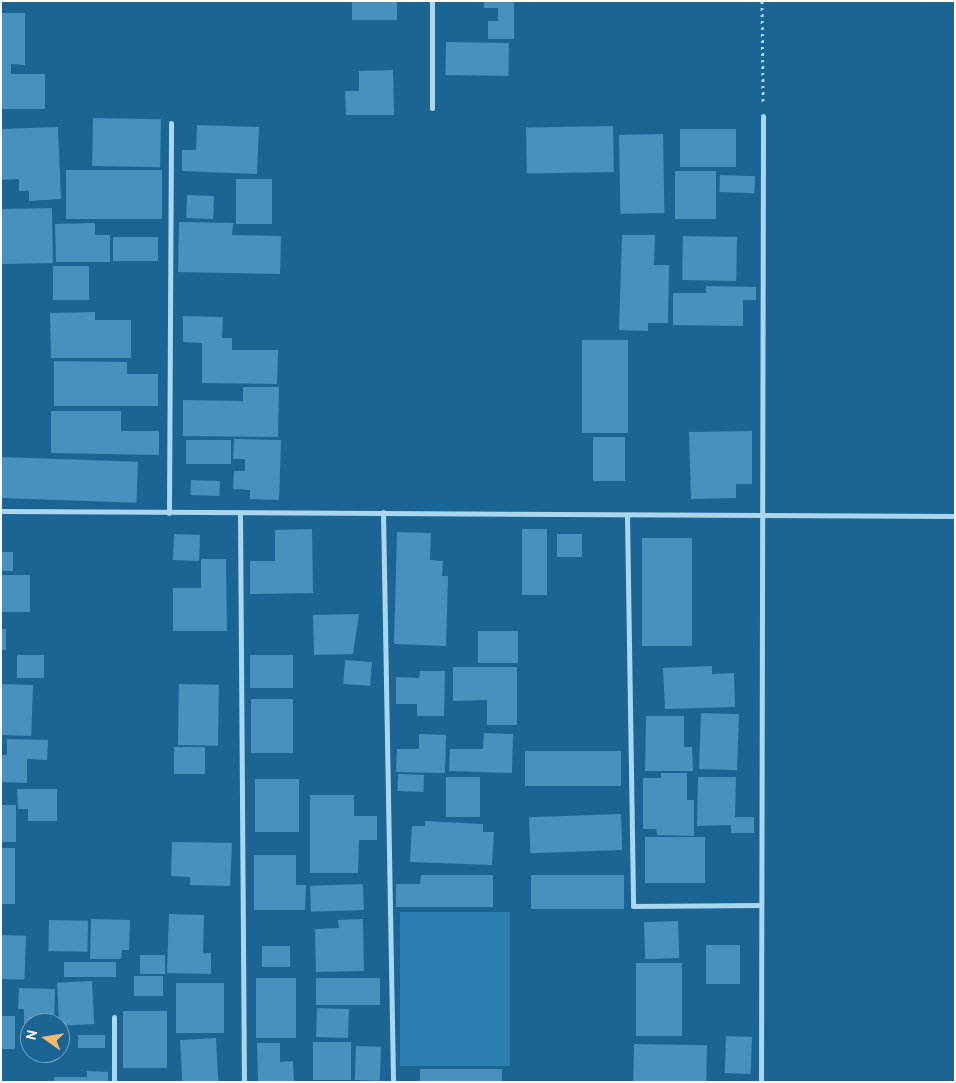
<!DOCTYPE html>
<html>
<head>
<meta charset="utf-8">
<style>
	body { margin:0 }
	#map { position:relative; width:956px; height:1083px; overflow:hidden; background:#1a6593; font-family:"PT Sans",sans-serif }
	div>[style] { position:absolute }
	[style*='--x'] { left:calc(var(--x)*1px); top:calc(var(--y)*1px); width:calc(var(--w)*1px); rotate:calc(var(--a)*1deg) }
	.green>* { inset:0; background:#2a7faf; transform-origin:0 0 }
	.building>* { inset:0; background:#4791bc; transform-origin:0 0 }
	.path>* { height:3px; margin-top:-1.5px; transform-origin:0; background:repeating-linear-gradient(90deg,#aad6ef 0 2.5px,transparent 0 6.5px) }
	.street>* { height:5px; margin:-2.5px; padding:0 2.5px; transform-origin:2.5px; border-radius:2.5px; background:#aad6ef }
	span { translate:-50% -50%; white-space:nowrap; text-align:center; line-height:1.15; -webkit-text-stroke:4.5px #1a6593; paint-order:stroke }
	.frame { position:absolute; inset:0; border:2px solid #fff; pointer-events:none }
	.north { position:absolute; left:20px; top:1013px; width:50px; height:50px; box-sizing:border-box; background:#1a6593; border:1px solid #76a3be; border-radius:50%; rotate:283deg; font-size:14px; font-weight:700; line-height:20px; text-align:center; color:#fff }
	.north::after { content:''; display:block; margin:auto; width:18px; height:22px; background:#ffb769; clip-path:polygon(50% 0,100% 100%,50% 72%,0 100%) }
</style>
</head>
<body>
<div id="map">
	<div class="green">
		<i style="left:510px;top:912px;width:154px;height:110px;rotate:90deg"></i>
	</div>
	<div class="building">
		<i style="left:352px;top:1px;width:45px;height:19px"></i>
		<i style="clip-path:polygon(484px 1px,514px 1px,514px 39px,488px 39px,488px 21px,498px 21px,498px 8px,484px 8px)"></i>
		<i style="clip-path:polygon(1px 13px,25px 13px,25px 65px,11px 64px,11px 74px,45px 74px,45px 109px,1px 109px)"></i>
		<i style="left:446px;top:42px;width:63px;height:33px;rotate:1deg"></i>
		<i style="clip-path:polygon(393px 70px,394px 115px,346px 115px,345px 91px,359px 91px,359px 71px)"></i>
		<i style="left:93px;top:118px;width:68px;height:48px;rotate:1deg"></i>
		<i style="clip-path:polygon(197px 125px,259px 127px,257px 174px,182px 171px,182px 150px,196px 150px)"></i>
		<i style="left:613px;top:126px;width:46px;height:87px;rotate:89deg"></i>
		<i style="clip-path:polygon(58px 127px,61px 199px,29px 201px,29px 191px,19px 191px,19px 179px,1px 180px,1px 129px)"></i>
		<i style="left:680px;top:129px;width:56px;height:38px"></i>
		<i style="left:663px;top:134px;width:79px;height:44px;rotate:89deg"></i>
		<i style="left:66px;top:170px;width:96px;height:49px"></i>
		<i style="left:675px;top:171px;width:41px;height:48px"></i>
		<i style="left:720px;top:175px;width:35px;height:17px;rotate:2deg"></i>
		<i style="left:236px;top:179px;width:36px;height:45px"></i>
		<i style="left:187px;top:195px;width:27px;height:23px;rotate:2deg"></i>
		<i style="left:52px;top:208px;width:55px;height:51px;rotate:89deg"></i>
		<i style="clip-path:polygon(179px 222px,233px 223px,232px 235px,281px 236px,280px 274px,178px 272px)"></i>
		<i style="clip-path:polygon(95px 223px,95px 235px,110px 235px,110px 262px,56px 262px,55px 224px)"></i>
		<i style="clip-path:polygon(622px 235px,655px 235px,654px 265px,669px 265px,668px 323px,648px 323px,648px 331px,619px 330px)"></i>
		<i style="left:683px;top:236px;width:54px;height:44px;rotate:1deg"></i>
		<i style="left:113px;top:237px;width:45px;height:24px"></i>
		<i style="left:89px;top:266px;width:34px;height:36px;rotate:90deg"></i>
		<i style="clip-path:polygon(706px 286px,756px 287px,756px 300px,743px 300px,743px 326px,673px 325px,673px 293px,706px 293px)"></i>
		<i style="clip-path:polygon(95px 312px,95px 320px,131px 320px,131px 358px,51px 358px,50px 313px)"></i>
		<i style="clip-path:polygon(183px 316px,223px 317px,222px 338px,232px 338px,232px 350px,278px 350px,277px 384px,202px 383px,202px 343px,183px 342px)"></i>
		<i style="left:582px;top:340px;width:46px;height:93px"></i>
		<i style="clip-path:polygon(54px 361px,127px 362px,127px 374px,158px 374px,158px 406px,54px 406px)"></i>
		<i style="clip-path:polygon(243px 387px,279px 387px,278px 437px,183px 436px,183px 400px,243px 401px)"></i>
		<i style="clip-path:polygon(51px 411px,121px 411px,121px 431px,159px 431px,159px 455px,51px 453px)"></i>
		<i style="clip-path:polygon(752px 431px,752px 484px,736px 484px,736px 498px,691px 499px,689px 432px)"></i>
		<i style="left:593px;top:437px;width:32px;height:44px"></i>
		<i style="clip-path:polygon(234px 439px,281px 440px,279px 500px,250px 499px,250px 490px,233px 489px,234px 471px,245px 471px,245px 459px,233px 459px)"></i>
		<i style="left:186px;top:440px;width:45px;height:24px"></i>
		<i style="left:1px;top:457px;width:137px;height:41px;rotate:2deg"></i>
		<i style="left:191px;top:480px;width:29px;height:15px;rotate:2deg"></i>
		<i style="clip-path:polygon(312px 529px,313px 593px,250px 594px,250px 561px,275px 561px,275px 530px)"></i>
		<i style="left:522px;top:529px;width:25px;height:66px"></i>
		<i style="clip-path:polygon(397px 532px,431px 533px,430px 560px,443px 561px,442px 576px,448px 576px,446px 646px,394px 644px)"></i>
		<i style="left:174px;top:534px;width:26px;height:26px;rotate:2deg"></i>
		<i style="left:557px;top:534px;width:25px;height:23px"></i>
		<i style="left:642px;top:538px;width:50px;height:108px"></i>
		<i style="left:1px;top:552px;width:12px;height:19px"></i>
		<i style="clip-path:polygon(201px 559px,226px 559px,227px 631px,173px 631px,173px 588px,201px 588px)"></i>
		<i style="left:1px;top:575px;width:29px;height:37px"></i>
		<i style="clip-path:polygon(359px 614px,353px 654px,314px 655px,313px 615px)"></i>
		<i style="left:1px;top:629px;width:5px;height:21px"></i>
		<i style="left:478px;top:631px;width:40px;height:32px"></i>
		<i style="left:17px;top:655px;width:27px;height:23px"></i>
		<i style="left:250px;top:655px;width:43px;height:33px"></i>
		<i style="left:345px;top:660px;width:27px;height:24px;rotate:4deg"></i>
		<i style="clip-path:polygon(712px 666px,712px 674px,734px 673px,735px 707px,665px 709px,663px 668px)"></i>
		<i style="clip-path:polygon(453px 667px,517px 667px,517px 725px,487px 725px,487px 700px,453px 701px)"></i>
		<i style="clip-path:polygon(420px 671px,445px 671px,444px 716px,417px 716px,417px 704px,396px 704px,396px 677px,419px 678px)"></i>
		<i style="left:1px;top:684px;width:32px;height:51px;rotate:2deg"></i>
		<i style="left:179px;top:684px;width:40px;height:61px;rotate:1deg"></i>
		<i style="left:251px;top:699px;width:42px;height:54px"></i>
		<i style="left:701px;top:713px;width:38px;height:56px;rotate:2deg"></i>
		<i style="clip-path:polygon(646px 716px,684px 716px,684px 747px,692px 747px,693px 771px,645px 771px)"></i>
		<i style="clip-path:polygon(484px 733px,513px 734px,512px 773px,449px 771px,450px 749px,483px 749px)"></i>
		<i style="clip-path:polygon(419px 734px,446px 735px,445px 773px,396px 772px,397px 749px,419px 749px)"></i>
		<i style="clip-path:polygon(7px 739px,48px 740px,47px 760px,27px 759px,27px 783px,1px 782px,1px 755px,7px 755px)"></i>
		<i style="left:174px;top:747px;width:31px;height:27px"></i>
		<i style="left:525px;top:751px;width:96px;height:35px"></i>
		<i style="clip-path:polygon(661px 773px,687px 773px,687px 800px,694px 800px,694px 836px,657px 835px,656px 829px,643px 829px,643px 778px,661px 778px)"></i>
		<i style="left:398px;top:774px;width:26px;height:17px;rotate:2deg"></i>
		<i style="left:480px;top:777px;width:40px;height:34px;rotate:90deg"></i>
		<i style="clip-path:polygon(698px 777px,736px 777px,735px 817px,754px 817px,754px 833px,731px 833px,731px 825px,697px 826px)"></i>
		<i style="left:255px;top:779px;width:44px;height:53px"></i>
		<i style="clip-path:polygon(17px 789px,57px 789px,57px 821px,28px 821px,28px 809px,18px 809px)"></i>
		<i style="clip-path:polygon(310px 795px,354px 795px,354px 816px,377px 816px,377px 840px,359px 840px,358px 873px,310px 873px)"></i>
		<i style="left:1px;top:805px;width:15px;height:37px"></i>
		<i style="left:621px;top:814px;width:36px;height:92px;rotate:88deg"></i>
		<i style="clip-path:polygon(425px 821px,483px 824px,483px 832px,494px 832px,492px 865px,410px 862px,412px 826px,425px 826px)"></i>
		<i style="left:645px;top:837px;width:60px;height:46px"></i>
		<i style="clip-path:polygon(172px 842px,232px 843px,230px 886px,190px 885px,190px 877px,171px 876px)"></i>
		<i style="left:1px;top:848px;width:14px;height:56px"></i>
		<i style="clip-path:polygon(254px 855px,296px 855px,296px 885px,306px 885px,305px 910px,254px 910px)"></i>
		<i style="clip-path:polygon(421px 875px,493px 875px,493px 907px,396px 907px,396px 884px,420px 884px)"></i>
		<i style="left:531px;top:875px;width:93px;height:34px"></i>
		<i style="left:363px;top:884px;width:26px;height:53px;rotate:88deg"></i>
		<i style="clip-path:polygon(169px 914px,204px 915px,203px 953px,211px 953px,211px 974px,167px 973px)"></i>
		<i style="clip-path:polygon(91px 919px,130px 920px,129px 950px,122px 950px,121px 959px,90px 959px)"></i>
		<i style="clip-path:polygon(363px 919px,364px 971px,316px 972px,315px 929px,339px 928px,338px 920px)"></i>
		<i style="left:49px;top:920px;width:39px;height:31px;rotate:1deg"></i>
		<i style="left:678px;top:921px;width:37px;height:34px;rotate:88deg"></i>
		<i style="left:1px;top:935px;width:25px;height:44px;rotate:2deg"></i>
		<i style="left:706px;top:945px;width:34px;height:39px"></i>
		<i style="left:290px;top:946px;width:21px;height:28px;rotate:90deg"></i>
		<i style="left:140px;top:955px;width:25px;height:19px"></i>
		<i style="left:64px;top:962px;width:52px;height:15px"></i>
		<i style="left:636px;top:963px;width:46px;height:73px"></i>
		<i style="left:134px;top:976px;width:29px;height:20px"></i>
		<i style="left:296px;top:978px;width:60px;height:40px;rotate:90deg"></i>
		<i style="left:316px;top:978px;width:64px;height:27px"></i>
		<i style="left:92px;top:981px;width:43px;height:35px;rotate:87deg"></i>
		<i style="left:176px;top:983px;width:48px;height:50px"></i>
		<i style="clip-path:polygon(19px 988px,55px 989px,54px 1023px,30px 1023px,30px 1051px,24px 1051px,24px 1009px,18px 1009px)"></i>
		<i style="left:317px;top:1008px;width:32px;height:29px;rotate:2deg"></i>
		<i style="left:123px;top:1011px;width:44px;height:57px"></i>
		<i style="left:1px;top:1016px;width:14px;height:33px"></i>
		<i style="left:78px;top:1035px;width:27px;height:13px"></i>
		<i style="left:726px;top:1036px;width:26px;height:37px;rotate:2deg"></i>
		<i style="left:216px;top:1038px;width:44px;height:36px;rotate:87deg"></i>
		<i style="left:313px;top:1042px;width:38px;height:38px"></i>
		<i style="clip-path:polygon(257px 1043px,280px 1043px,280px 1062px,293px 1061px,294px 1082px,258px 1082px)"></i>
		<i style="left:634px;top:1044px;width:73px;height:38px;rotate:1deg"></i>
		<i style="left:356px;top:1046px;width:25px;height:34px;rotate:2deg"></i>
		<i style="left:420px;top:1069px;width:82px;height:13px"></i>
		<i style="clip-path:polygon(87px 1071px,108px 1072px,108px 1082px,54px 1082px,54px 1077px,87px 1077px)"></i>
	</div>
	<div class="path">
		<i style="--x:762;--y:1;--w:102;--a:89.4"></i>
	</div>
	<div class="street">
		<i style="--x:432;--y:1;--w:107;--a:90"></i>
		<i style="--x:1;--y:511;--w:954;--a:0.3"></i>
		<i style="--x:383;--y:512;--w:570;--a:88.99"></i>
		<i style="--x:169;--y:513;--w:390;--a:-89.7"></i>
		<i style="--x:240;--y:513;--w:569;--a:89.6"></i>
		<i style="--x:627;--y:516;--w:390;--a:89.1"></i>
		<i style="--x:633;--y:906;--w:128;--a:-0.4"></i>
		<i style="--x:114;--y:1017;--w:65;--a:90"></i>
		<i style="--x:761;--y:1082;--w:966;--a:-89.88"></i>
	</div>
	<div class="frame"></div>
	<div class="north">N</div>
</div>
</body>
</html>
